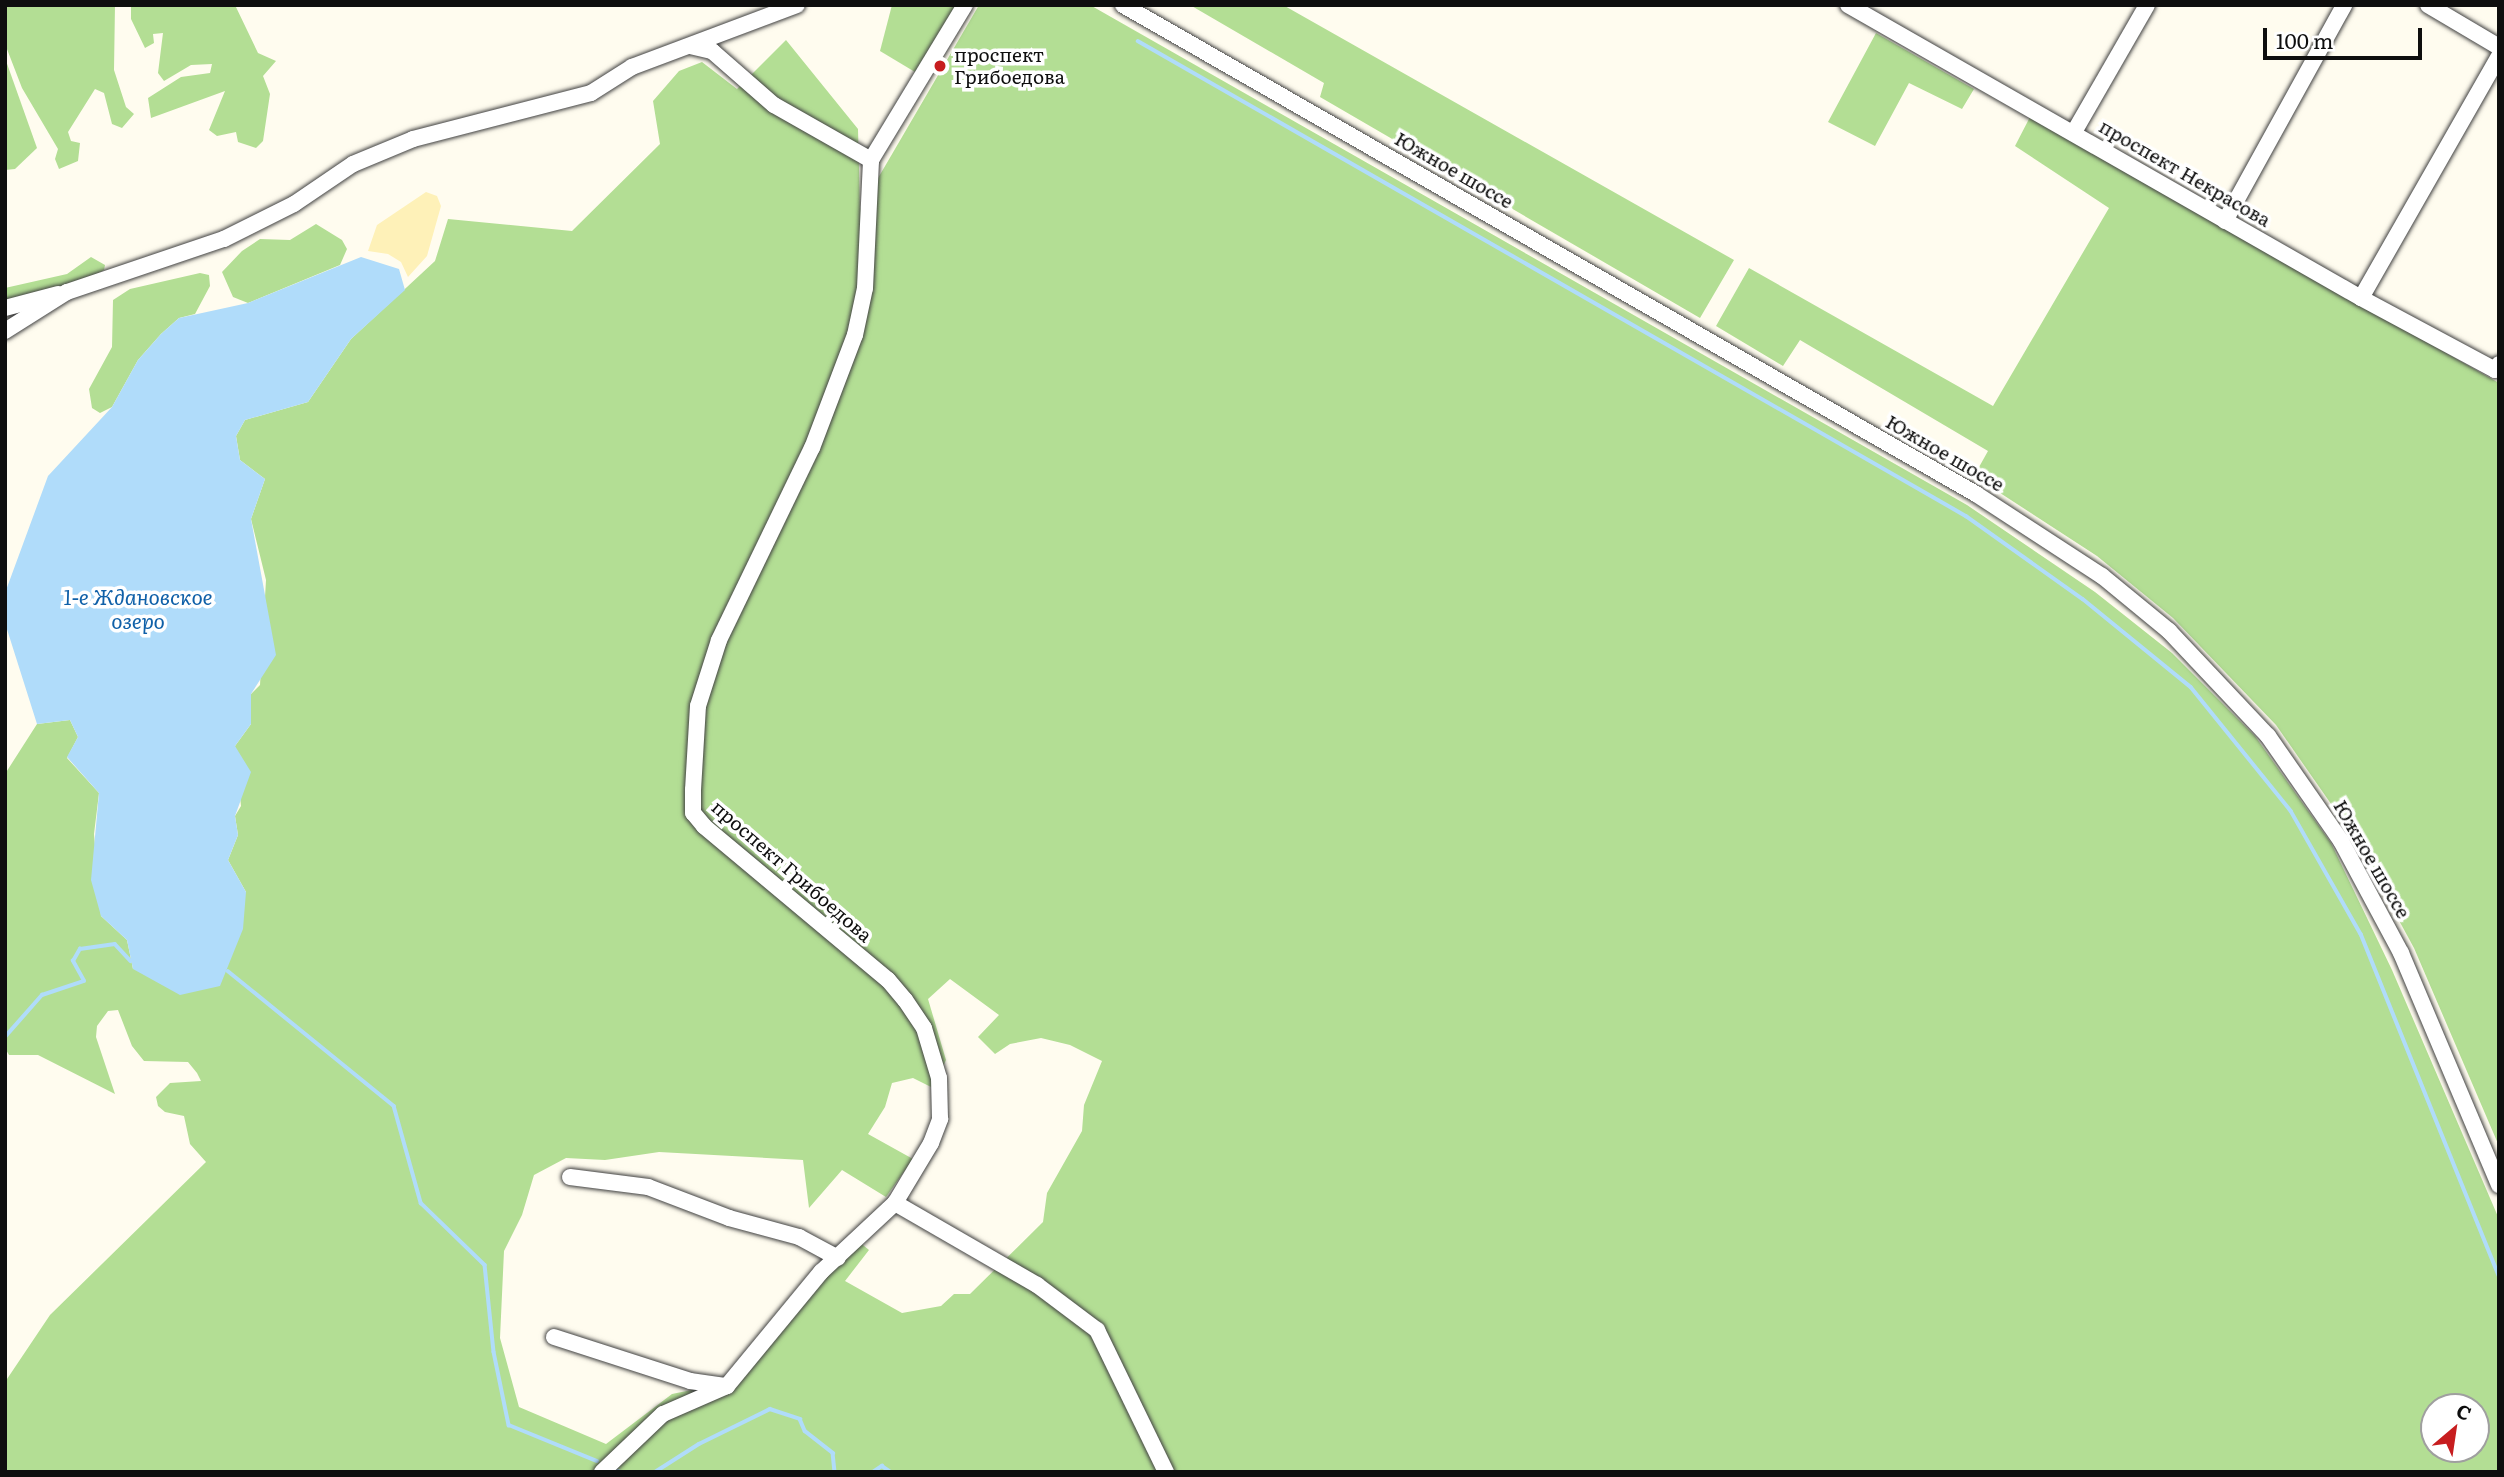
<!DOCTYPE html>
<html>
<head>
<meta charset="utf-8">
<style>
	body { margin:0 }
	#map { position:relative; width:2504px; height:1477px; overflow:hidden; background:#fffcef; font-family:Literata,serif }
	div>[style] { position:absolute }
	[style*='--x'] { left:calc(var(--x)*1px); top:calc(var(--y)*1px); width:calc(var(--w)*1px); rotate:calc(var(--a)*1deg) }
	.forest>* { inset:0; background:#b3de94 }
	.sand>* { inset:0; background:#fef1b8 }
	.water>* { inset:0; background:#b0dcfa }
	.stream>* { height:3.5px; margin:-1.75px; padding:0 1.75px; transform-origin:1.75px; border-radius:1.75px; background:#b0dcfa }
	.roads { filter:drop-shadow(0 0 2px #414141) drop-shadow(0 0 2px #414141) }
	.minor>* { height:16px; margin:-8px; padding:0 8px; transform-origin:8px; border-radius:8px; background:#fff }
	.dots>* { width:19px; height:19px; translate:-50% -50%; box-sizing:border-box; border:4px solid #fff; border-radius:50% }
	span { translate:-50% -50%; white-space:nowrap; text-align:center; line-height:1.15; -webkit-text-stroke:7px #fff; paint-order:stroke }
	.poi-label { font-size:19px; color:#0e0e0e }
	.left { translate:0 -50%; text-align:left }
	.street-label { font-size:19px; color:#0e0e0e }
	.water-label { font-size:21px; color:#0f60a8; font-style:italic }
	.frame { position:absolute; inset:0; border:7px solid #0e0e0e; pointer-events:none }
	.north { position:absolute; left:2420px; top:1393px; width:70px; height:70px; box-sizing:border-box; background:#fff; border:2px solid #9f9f9f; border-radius:50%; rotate:29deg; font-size:19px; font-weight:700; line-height:28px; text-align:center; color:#0e0e0e }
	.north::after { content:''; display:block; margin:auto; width:24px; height:32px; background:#c71d1f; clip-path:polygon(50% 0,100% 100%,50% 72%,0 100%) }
	.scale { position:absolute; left:2263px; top:28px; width:159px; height:32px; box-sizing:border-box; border:4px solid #0e0e0e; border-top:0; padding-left:9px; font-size:21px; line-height:24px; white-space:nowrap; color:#0e0e0e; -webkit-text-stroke:5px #fff; paint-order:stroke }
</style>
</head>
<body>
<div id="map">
	<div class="forest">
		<i style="clip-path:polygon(5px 5px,115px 5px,114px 70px,126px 107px,134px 114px,122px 128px,112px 124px,104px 93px,95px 89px,68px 132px,71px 141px,80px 143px,78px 161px,59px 169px,55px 159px,58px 149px,22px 88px,5px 44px)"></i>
		<i style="clip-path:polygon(131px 5px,235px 5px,258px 53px,276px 61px,263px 76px,270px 94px,263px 141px,256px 148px,238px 142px,236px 132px,217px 136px,209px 130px,225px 91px,151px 118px,148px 98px,181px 77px,210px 73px,212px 64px,191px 65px,164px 81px,158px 73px,163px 33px,153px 34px,154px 43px,145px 48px,131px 19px)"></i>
		<i style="clip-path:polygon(892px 5px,959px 5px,920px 75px,880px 51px)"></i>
		<i style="clip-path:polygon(evenodd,979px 5px,1090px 5px,1967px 505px,2095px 592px,2172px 653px,2255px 736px,2331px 843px,2392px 970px,2499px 1219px,2499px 1472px,5px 1472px,5px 1382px,50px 1315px,206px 1162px,190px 1144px,184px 1116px,165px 1112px,158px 1106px,156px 1097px,170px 1083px,201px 1081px,197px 1073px,188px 1062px,144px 1061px,132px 1046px,118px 1010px,108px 1011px,97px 1026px,96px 1037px,115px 1094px,38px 1055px,9px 1055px,5px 1048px,5px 774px,37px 724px,70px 720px,78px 737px,67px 758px,99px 793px,94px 834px,101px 916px,127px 940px,133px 969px,246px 892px,228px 860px,238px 835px,235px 816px,241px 806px,235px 746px,251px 724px,251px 694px,260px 685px,266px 580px,251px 519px,265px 479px,240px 460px,236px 436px,245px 420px,308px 402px,351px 339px,435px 261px,448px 219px,572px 231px,660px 144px,653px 101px,679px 71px,702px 62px,737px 89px,786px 40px,858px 129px,860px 209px,979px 5px,950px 979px,999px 1015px,978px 1037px,995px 1054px,1010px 1044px,1041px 1038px,1070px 1045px,1102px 1061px,1084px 1105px,1082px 1131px,1047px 1193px,1043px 1222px,970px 1294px,954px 1294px,941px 1306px,902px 1313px,845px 1281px,869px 1250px,852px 1236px,731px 1382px,672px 1394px,606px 1444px,519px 1407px,500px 1338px,504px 1251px,522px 1215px,534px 1175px,566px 1158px,605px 1160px,659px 1152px,803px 1160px,809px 1208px,842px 1170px,886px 1197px,913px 1159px,868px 1134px,885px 1107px,892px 1083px,913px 1078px,933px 1088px,946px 1060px,928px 999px,950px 979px,979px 5px,2434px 1407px,2476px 1407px,2476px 1449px,2434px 1449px,2434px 1407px)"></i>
		<i style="clip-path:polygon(1190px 5px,1283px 5px,1734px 260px,1700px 318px,1320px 97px,1324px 83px)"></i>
		<i style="clip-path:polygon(1876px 33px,1974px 89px,1962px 109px,1909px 83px,1875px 146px,1828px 122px)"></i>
		<i style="clip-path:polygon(5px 58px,37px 148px,15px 169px,5px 170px)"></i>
		<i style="clip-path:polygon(2030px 117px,2499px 383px,2499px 1146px,2414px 948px,2352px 834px,2276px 725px,2173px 618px,2097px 556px,1974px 476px,1988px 451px,1800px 340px,1783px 366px,1716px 326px,1749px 268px,1993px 406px,2109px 208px,2015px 146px)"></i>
		<i style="clip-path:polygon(316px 224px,342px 240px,347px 249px,340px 265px,248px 303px,233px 297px,222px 272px,242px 251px,260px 239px,290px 240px)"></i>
		<i style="clip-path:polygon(91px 257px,105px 265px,104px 270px,83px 282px,5px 305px,5px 288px,67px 274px)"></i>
		<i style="clip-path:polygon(200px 273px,209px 275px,210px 286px,195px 314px,179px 318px,161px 334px,138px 360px,112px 407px,100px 413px,92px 408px,89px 389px,112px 347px,113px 300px,130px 289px)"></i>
	</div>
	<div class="sand">
		<i style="clip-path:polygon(426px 192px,437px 196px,441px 206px,427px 256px,408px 277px,401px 262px,388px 254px,368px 251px,377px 225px)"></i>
	</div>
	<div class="water">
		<i style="clip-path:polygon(361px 257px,399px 269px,405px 290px,351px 339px,308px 402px,245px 420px,236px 436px,240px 460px,265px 479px,251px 519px,276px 655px,251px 694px,251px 724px,235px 746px,251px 772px,235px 816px,238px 835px,228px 860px,246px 892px,243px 929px,220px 986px,180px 995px,133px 969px,127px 940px,101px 916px,91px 880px,99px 793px,67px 757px,78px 737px,70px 720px,37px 724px,5px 623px,5px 593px,48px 476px,112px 407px,138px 360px,161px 334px,179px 318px,248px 303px)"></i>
	</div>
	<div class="stream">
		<i style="--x:1138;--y:41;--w:955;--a:29.84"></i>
		<i style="--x:1966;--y:516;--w:143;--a:35.4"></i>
		<i style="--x:2083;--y:599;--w:139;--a:39.2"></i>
		<i style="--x:2191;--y:687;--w:159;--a:51.1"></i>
		<i style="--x:2291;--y:811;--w:142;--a:60.4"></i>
		<i style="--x:2361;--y:934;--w:368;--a:68"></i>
		<i style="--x:228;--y:971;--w:214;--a:39.1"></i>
		<i style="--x:394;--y:1106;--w:101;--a:74.4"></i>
		<i style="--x:421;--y:1203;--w:89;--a:44.1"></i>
		<i style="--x:485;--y:1265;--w:87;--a:84.1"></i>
		<i style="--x:494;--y:1352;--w:75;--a:78.4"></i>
		<i style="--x:509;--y:1425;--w:95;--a:22.2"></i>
		<i style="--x:5;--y:1037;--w:56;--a:-48.6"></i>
		<i style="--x:42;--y:995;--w:44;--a:-18.4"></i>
		<i style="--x:84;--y:981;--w:23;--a:-119"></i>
		<i style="--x:73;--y:961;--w:14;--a:-60"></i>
		<i style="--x:80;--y:949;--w:35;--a:-8"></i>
		<i style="--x:115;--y:944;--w:23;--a:47"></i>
		<i style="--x:613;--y:1469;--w:9;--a:21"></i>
		<i style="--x:655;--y:1472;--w:52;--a:-32.5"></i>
		<i style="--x:699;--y:1444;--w:79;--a:-26.2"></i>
		<i style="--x:770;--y:1409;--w:32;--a:18"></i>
		<i style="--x:800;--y:1419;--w:13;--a:67"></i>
		<i style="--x:805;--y:1431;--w:36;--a:38"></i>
		<i style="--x:833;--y:1453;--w:19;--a:84"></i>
		<i style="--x:873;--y:1472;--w:11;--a:-34"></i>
		<i style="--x:882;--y:1466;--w:11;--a:34"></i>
	</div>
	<div class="roads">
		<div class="minor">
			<i style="--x:1123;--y:5;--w:983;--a:29.82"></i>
			<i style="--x:1976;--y:494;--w:150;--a:33.1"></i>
			<i style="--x:2102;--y:576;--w:87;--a:39.4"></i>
			<i style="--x:2169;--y:631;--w:144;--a:46.7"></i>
			<i style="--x:2268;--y:736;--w:128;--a:55.2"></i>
			<i style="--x:2341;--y:841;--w:127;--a:61.8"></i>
			<i style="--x:2401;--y:953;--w:252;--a:67.1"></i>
			<i style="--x:1848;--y:5;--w:591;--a:29.73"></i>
			<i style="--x:2361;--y:298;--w:152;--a:28.2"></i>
			<i style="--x:2495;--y:370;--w:7;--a:-56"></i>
			<i style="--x:2428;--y:5;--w:82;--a:30.6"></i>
			<i style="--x:690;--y:46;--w:23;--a:13"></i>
			<i style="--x:712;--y:51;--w:82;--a:41.1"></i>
			<i style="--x:774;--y:105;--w:112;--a:29.6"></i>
			<i style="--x:2074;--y:132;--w:146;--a:-60.1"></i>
			<i style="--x:2225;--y:221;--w:247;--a:-61.1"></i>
			<i style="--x:2361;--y:298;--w:279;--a:-60.3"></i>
			<i style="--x:5;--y:308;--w:55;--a:-14.8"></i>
			<i style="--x:5;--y:331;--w:73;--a:-32.2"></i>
			<i style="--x:67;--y:292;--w:166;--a:-18.7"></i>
			<i style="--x:224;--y:239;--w:78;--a:-26.6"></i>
			<i style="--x:294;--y:204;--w:71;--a:-34.1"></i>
			<i style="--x:353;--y:164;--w:65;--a:-22.6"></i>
			<i style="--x:413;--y:139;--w:184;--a:-14.5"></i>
			<i style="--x:591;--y:93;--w:49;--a:-32.4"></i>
			<i style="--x:632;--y:67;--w:176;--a:-20.6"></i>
			<i style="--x:570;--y:1177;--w:79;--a:7.3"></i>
			<i style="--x:648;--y:1187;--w:87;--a:20.9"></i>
			<i style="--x:729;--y:1218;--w:73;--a:15.2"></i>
			<i style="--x:799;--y:1237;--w:44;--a:28.3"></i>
			<i style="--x:895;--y:1203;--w:164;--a:30"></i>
			<i style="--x:1037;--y:1285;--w:75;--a:36.9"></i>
			<i style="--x:1097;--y:1330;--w:158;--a:64.1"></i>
			<i style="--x:554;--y:1337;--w:143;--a:17.9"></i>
			<i style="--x:690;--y:1381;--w:37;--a:8"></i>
			<i style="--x:602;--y:1472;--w:84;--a:-43.6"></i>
			<i style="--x:663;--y:1414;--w:70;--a:-23.6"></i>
			<i style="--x:727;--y:1386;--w:148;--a:-50.5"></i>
			<i style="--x:821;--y:1272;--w:101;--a:-43"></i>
			<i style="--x:895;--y:1203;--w:70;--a:-59"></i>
			<i style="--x:931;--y:1143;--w:26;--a:-69"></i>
			<i style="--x:940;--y:1119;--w:41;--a:-91.4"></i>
			<i style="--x:939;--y:1078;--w:52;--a:-106.7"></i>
			<i style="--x:924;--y:1028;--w:34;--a:-124"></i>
			<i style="--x:905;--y:1000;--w:26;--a:-130"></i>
			<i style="--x:888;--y:980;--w:240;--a:-140.1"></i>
			<i style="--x:704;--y:826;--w:17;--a:-130"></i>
			<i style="--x:693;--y:813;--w:23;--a:-90"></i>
			<i style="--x:693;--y:790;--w:84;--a:-86.6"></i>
			<i style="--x:698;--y:706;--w:69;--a:-72.3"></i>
			<i style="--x:719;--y:640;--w:213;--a:-64.2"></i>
			<i style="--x:812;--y:448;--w:121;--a:-69.2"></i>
			<i style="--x:855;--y:335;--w:48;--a:-78"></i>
			<i style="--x:865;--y:288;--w:128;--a:-87.3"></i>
			<i style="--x:871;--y:160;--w:181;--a:-58.8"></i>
		</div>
	</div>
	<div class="dots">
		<i style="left:940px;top:66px;background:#c71d1f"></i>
	</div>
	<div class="poi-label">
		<span class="left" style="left:954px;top:66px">проспект<br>Грибоедова</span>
	</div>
	<div class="street-label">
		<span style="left:1454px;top:170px;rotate:30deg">Южное шоссе</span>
		<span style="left:2185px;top:173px;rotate:30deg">проспект Некрасова</span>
		<span style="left:1945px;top:453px;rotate:30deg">Южное шоссе</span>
		<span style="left:2372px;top:859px;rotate:60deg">Южное шоссе</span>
		<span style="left:792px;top:871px;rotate:41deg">проспект Грибоедова</span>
	</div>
	<div class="water-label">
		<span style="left:138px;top:608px">1-е Ждановское<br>озеро</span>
	</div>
	<div class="frame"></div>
	<div class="north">С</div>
	<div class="scale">100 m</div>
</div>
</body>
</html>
